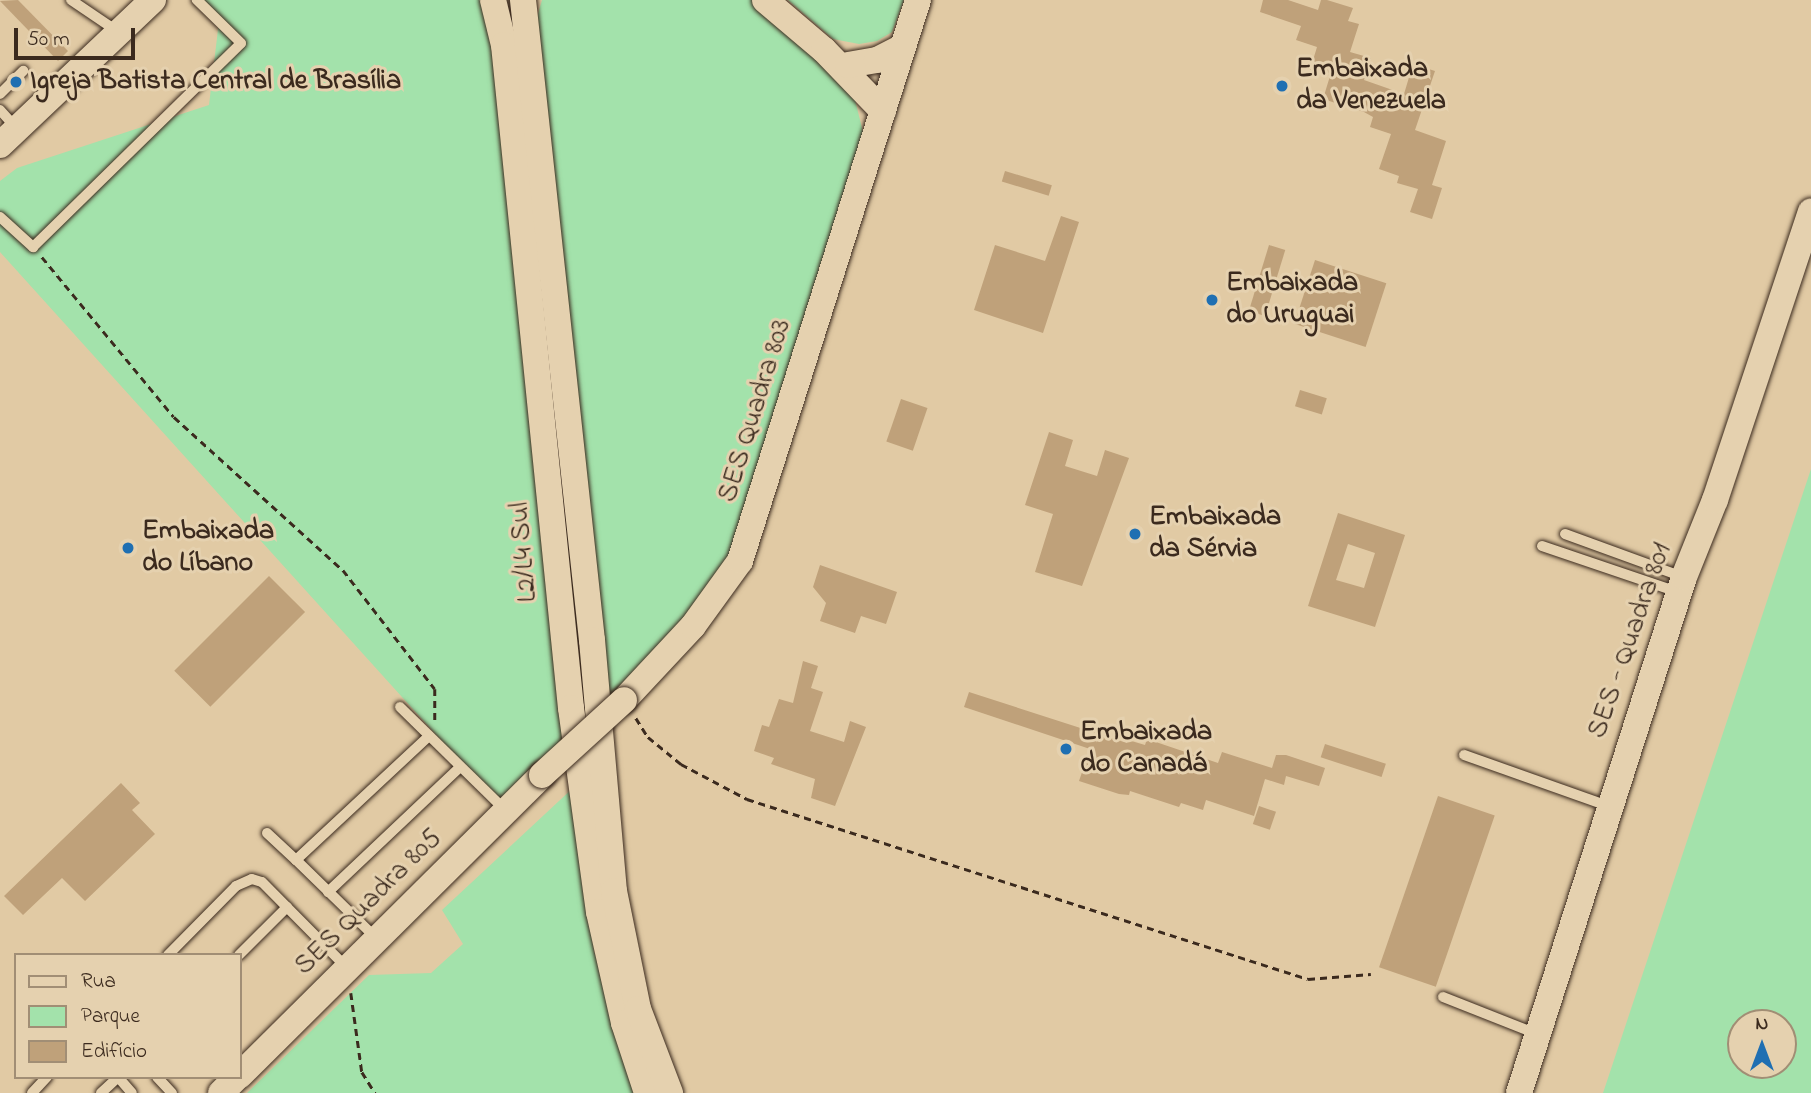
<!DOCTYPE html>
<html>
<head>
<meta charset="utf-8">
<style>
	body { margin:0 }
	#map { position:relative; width:1811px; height:1093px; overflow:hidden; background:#e1caa4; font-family:"Indie Flower",sans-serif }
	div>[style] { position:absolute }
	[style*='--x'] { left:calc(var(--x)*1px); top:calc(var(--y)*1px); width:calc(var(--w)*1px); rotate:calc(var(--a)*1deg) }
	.green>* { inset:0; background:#a3e2ab }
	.building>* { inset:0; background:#bfa17a; transform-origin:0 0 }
	.path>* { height:2.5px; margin-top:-1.25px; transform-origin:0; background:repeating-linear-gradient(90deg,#3b2a1e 0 7px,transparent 0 12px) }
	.roads { filter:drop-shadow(0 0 2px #3b2a1e) drop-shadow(0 0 2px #3b2a1e) }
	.lane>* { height:10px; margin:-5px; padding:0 5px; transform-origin:5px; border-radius:5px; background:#e5d1af }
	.secondary>* { height:26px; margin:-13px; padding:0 13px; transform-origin:13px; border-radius:13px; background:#e5d1af }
	.bridges { filter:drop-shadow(0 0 2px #3b2a1e) drop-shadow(0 0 2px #3b2a1e) }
	.secondary-bridge>* { height:26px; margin:-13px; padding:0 13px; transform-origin:13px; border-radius:13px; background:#e5d1af }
	.dots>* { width:19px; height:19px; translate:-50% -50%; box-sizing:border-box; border:4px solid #e5d1af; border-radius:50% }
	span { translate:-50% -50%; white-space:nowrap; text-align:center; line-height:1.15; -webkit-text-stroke:6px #e5d1af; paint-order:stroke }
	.poi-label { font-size:28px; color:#3b2a1e; font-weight:700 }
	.left { translate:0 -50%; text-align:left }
	.street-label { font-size:28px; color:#3b2a1e }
	.legend { position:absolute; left:14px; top:953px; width:228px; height:126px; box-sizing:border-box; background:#e5d1af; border:2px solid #a18e75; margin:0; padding:9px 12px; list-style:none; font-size:21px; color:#3b2a1e }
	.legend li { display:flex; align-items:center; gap:14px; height:35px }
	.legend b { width:35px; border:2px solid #a18e75 }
	.north { position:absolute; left:1727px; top:1009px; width:70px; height:70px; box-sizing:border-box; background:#e5d1af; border:2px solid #a18e75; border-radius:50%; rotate:0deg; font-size:19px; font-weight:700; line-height:28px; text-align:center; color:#3b2a1e }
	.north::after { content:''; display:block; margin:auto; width:24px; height:32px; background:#1f6fb2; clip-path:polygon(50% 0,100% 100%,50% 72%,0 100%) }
	.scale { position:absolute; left:14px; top:28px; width:121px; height:32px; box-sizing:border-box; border:4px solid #3b2a1e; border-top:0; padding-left:9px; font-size:21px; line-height:24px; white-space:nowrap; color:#3b2a1e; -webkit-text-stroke:5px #e5d1af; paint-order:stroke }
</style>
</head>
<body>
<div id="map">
	<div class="green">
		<i style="clip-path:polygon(197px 0,493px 0,575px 739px,505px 811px,0 252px,0 181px,17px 168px,209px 105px,219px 21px)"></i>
		<i style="clip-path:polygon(542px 0,762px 0,849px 76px,869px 156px,740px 561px,693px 626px,598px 707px,530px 41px)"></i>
		<i style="clip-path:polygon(788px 0,904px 0,892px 32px,877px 41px,859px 44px,833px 39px)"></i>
		<i style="clip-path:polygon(evenodd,1811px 469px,1811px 1093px,1602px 1093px,1603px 1093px,1811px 469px,1741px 1023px,1783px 1023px,1783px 1065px,1741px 1065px,1741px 1023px)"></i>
		<i style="clip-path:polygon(574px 787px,594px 951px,636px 1093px,247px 1093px,369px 975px,431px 973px,463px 944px,442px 910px)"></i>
	</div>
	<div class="building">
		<i style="clip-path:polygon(18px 0,68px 51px,58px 61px,0 1px)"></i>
		<i style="clip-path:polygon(1263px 0,1288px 0,1318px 10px,1321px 0,1327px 0,1353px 8px,1348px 21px,1359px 24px,1350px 52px,1371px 58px,1364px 80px,1404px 94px,1413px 64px,1435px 71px,1415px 130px,1446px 141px,1432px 185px,1442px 188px,1432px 219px,1410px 212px,1418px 189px,1397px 183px,1399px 176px,1379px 169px,1391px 134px,1370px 127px,1373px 117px,1364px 112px,1323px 99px,1330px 76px,1310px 70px,1317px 47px,1296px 40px,1301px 26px,1260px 12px)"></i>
		<i style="left:1005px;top:171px;width:49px;height:11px;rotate:17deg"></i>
		<i style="clip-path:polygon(1061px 216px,1079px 222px,1043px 333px,974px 310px,995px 245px,1045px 261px)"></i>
		<i style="left:1269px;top:245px;width:17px;height:69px;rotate:17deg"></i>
		<i style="left:1315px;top:260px;width:75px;height:67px;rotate:18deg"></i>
		<i style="left:1300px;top:390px;width:28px;height:17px;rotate:17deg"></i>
		<i style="left:901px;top:399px;width:28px;height:45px;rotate:19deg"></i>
		<i style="clip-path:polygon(1049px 432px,1073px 440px,1065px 466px,1097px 476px,1105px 450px,1129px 458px,1082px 586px,1035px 572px,1053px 514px,1025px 505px)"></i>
		<i style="clip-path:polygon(evenodd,1338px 513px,1405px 535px,1375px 627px,1308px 606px,1338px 513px,1348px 544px,1375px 553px,1364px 588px,1336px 580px,1348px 544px)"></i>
		<i style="clip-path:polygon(820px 565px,897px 592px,886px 624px,861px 616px,855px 633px,820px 621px,826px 603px,813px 587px)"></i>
		<i style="left:269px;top:576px;width:51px;height:134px;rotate:45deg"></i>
		<i style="clip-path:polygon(803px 661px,818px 666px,811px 688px,823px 692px,810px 731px,844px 742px,850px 721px,866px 727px,835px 806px,811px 798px,815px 779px,771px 764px,774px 758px,754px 751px,762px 725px,769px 727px,779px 699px,793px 703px)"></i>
		<i style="clip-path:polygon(969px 692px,1127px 743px,1128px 740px,1145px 745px,1147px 739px,1218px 763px,1222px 752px,1272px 768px,1276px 755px,1286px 755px,1325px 768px,1319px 786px,1286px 776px,1284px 785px,1265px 779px,1254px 816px,1206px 800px,1203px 810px,1181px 803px,1179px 807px,1130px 791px,1129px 795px,1119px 794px,1079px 781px,1090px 749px,964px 707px)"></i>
		<i style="left:1325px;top:744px;width:64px;height:14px;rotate:18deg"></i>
		<i style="clip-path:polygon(121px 783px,140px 803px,132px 810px,155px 834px,85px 901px,62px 878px,23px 915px,4px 896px)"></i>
		<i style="left:1438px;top:796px;width:60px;height:181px;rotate:19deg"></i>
		<i style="left:1259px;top:806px;width:18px;height:19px;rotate:19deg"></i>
	</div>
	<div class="path">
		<i style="--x:42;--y:257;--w:207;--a:50.5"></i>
		<i style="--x:174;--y:417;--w:228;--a:42.2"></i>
		<i style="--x:343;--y:570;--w:150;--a:52.3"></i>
		<i style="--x:435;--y:689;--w:34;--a:90"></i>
		<i style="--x:636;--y:718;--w:22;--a:58"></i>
		<i style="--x:648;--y:737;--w:43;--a:39.3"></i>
		<i style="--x:681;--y:764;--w:75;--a:27.9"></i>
		<i style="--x:747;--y:799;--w:589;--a:17.79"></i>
		<i style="--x:1308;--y:979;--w:63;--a:-4.5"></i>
		<i style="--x:351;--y:993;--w:80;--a:82.1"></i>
		<i style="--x:362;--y:1072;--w:25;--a:58"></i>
	</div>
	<div class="roads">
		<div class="lane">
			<i style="--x:71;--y:0;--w:55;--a:34"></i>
			<i style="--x:0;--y:94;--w:33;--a:-45"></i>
			<i style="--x:0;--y:110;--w:24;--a:48"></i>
			<i style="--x:0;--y:217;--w:45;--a:42.3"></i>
			<i style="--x:33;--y:247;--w:291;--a:-44.4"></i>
			<i style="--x:241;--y:43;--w:62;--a:-135.7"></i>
			<i style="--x:1565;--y:534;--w:126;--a:20"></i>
			<i style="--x:1542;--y:546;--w:144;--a:18.7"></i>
			<i style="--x:400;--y:707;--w:147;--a:44.4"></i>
			<i style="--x:1464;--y:755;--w:153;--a:19.5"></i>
			<i style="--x:267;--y:833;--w:40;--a:43"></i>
			<i style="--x:328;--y:892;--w:182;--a:-43.4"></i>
			<i style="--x:375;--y:937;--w:110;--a:-135.7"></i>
			<i style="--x:296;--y:860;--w:182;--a:-43"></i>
			<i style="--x:168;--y:955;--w:97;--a:-45.4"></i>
			<i style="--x:236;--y:886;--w:17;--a:-24"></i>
			<i style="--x:252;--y:879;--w:10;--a:17"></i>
			<i style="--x:262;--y:882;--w:120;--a:45.3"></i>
			<i style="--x:239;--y:955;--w:68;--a:-45"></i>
			<i style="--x:1443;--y:997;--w:101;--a:21.5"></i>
			<i style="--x:118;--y:1077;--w:21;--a:49"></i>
			<i style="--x:157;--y:1077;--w:22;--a:47"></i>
			<i style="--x:32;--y:1093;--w:22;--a:-47"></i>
			<i style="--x:101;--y:1093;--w:23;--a:-43"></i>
		</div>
		<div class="secondary">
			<i style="--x:493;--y:0;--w:46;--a:76.3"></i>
			<i style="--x:504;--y:45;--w:666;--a:84.23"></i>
			<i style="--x:571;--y:708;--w:206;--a:82.2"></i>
			<i style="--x:599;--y:912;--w:114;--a:77.3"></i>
			<i style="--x:624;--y:1023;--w:74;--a:71.8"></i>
			<i style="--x:523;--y:0;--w:644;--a:83.85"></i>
			<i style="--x:592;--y:640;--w:252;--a:85"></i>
			<i style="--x:614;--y:891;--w:120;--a:78.5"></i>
			<i style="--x:638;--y:1009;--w:90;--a:69.1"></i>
			<i style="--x:765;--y:0;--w:77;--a:40.3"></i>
			<i style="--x:824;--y:50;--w:85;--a:46"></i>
			<i style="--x:848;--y:65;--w:29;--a:-10"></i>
			<i style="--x:877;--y:60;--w:29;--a:-27"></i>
			<i style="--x:0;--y:145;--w:211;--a:-43.5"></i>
			<i style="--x:624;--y:700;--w:101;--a:-47"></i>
			<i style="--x:693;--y:626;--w:80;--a:-54.1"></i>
			<i style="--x:740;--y:561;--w:589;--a:-72.4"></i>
			<i style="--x:240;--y:1075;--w:426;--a:-44.8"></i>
			<i style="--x:221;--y:1093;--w:23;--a:-45"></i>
			<i style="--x:1519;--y:1093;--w:542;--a:-72.27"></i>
			<i style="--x:1684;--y:577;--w:83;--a:-68.1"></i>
			<i style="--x:1715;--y:500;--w:304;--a:-71.6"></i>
		</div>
	</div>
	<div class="bridges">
		<div class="secondary-bridge">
			<i style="--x:542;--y:775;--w:111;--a:-42.4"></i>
		</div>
	</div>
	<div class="dots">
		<i style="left:16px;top:82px;background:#1f6fb2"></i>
		<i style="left:1282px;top:86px;background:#1f6fb2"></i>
		<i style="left:1212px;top:300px;background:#1f6fb2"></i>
		<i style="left:1135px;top:534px;background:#1f6fb2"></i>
		<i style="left:128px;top:548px;background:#1f6fb2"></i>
		<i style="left:1066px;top:749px;background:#1f6fb2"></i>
	</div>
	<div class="poi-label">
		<span class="left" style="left:1296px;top:86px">Embaixada<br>da Venezuela</span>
		<span class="left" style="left:30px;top:82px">Igreja Batista Central de Brasília</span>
		<span class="left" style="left:1226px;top:300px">Embaixada<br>do Uruguai</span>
		<span class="left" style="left:1149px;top:534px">Embaixada<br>da Sérvia</span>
		<span class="left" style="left:142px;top:548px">Embaixada<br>do Líbano</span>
		<span class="left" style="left:1080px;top:749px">Embaixada<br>do Canadá</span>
	</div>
	<div class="street-label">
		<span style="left:756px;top:411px;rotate:-73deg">SES Quadra 803</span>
		<span style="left:525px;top:552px;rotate:-95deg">L2/L4 Sul</span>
		<span style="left:1631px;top:641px;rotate:-71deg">SES - Quadra 801</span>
		<span style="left:369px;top:903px;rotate:-45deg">SES Quadra 805</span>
	</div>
	<ul class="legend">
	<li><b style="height:9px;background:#e5d1af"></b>Rua</li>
	<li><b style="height:19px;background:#a3e2ab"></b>Parque</li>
	<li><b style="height:19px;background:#bfa17a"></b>Edifício</li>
	</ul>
	<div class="north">N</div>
	<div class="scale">50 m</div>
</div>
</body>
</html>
